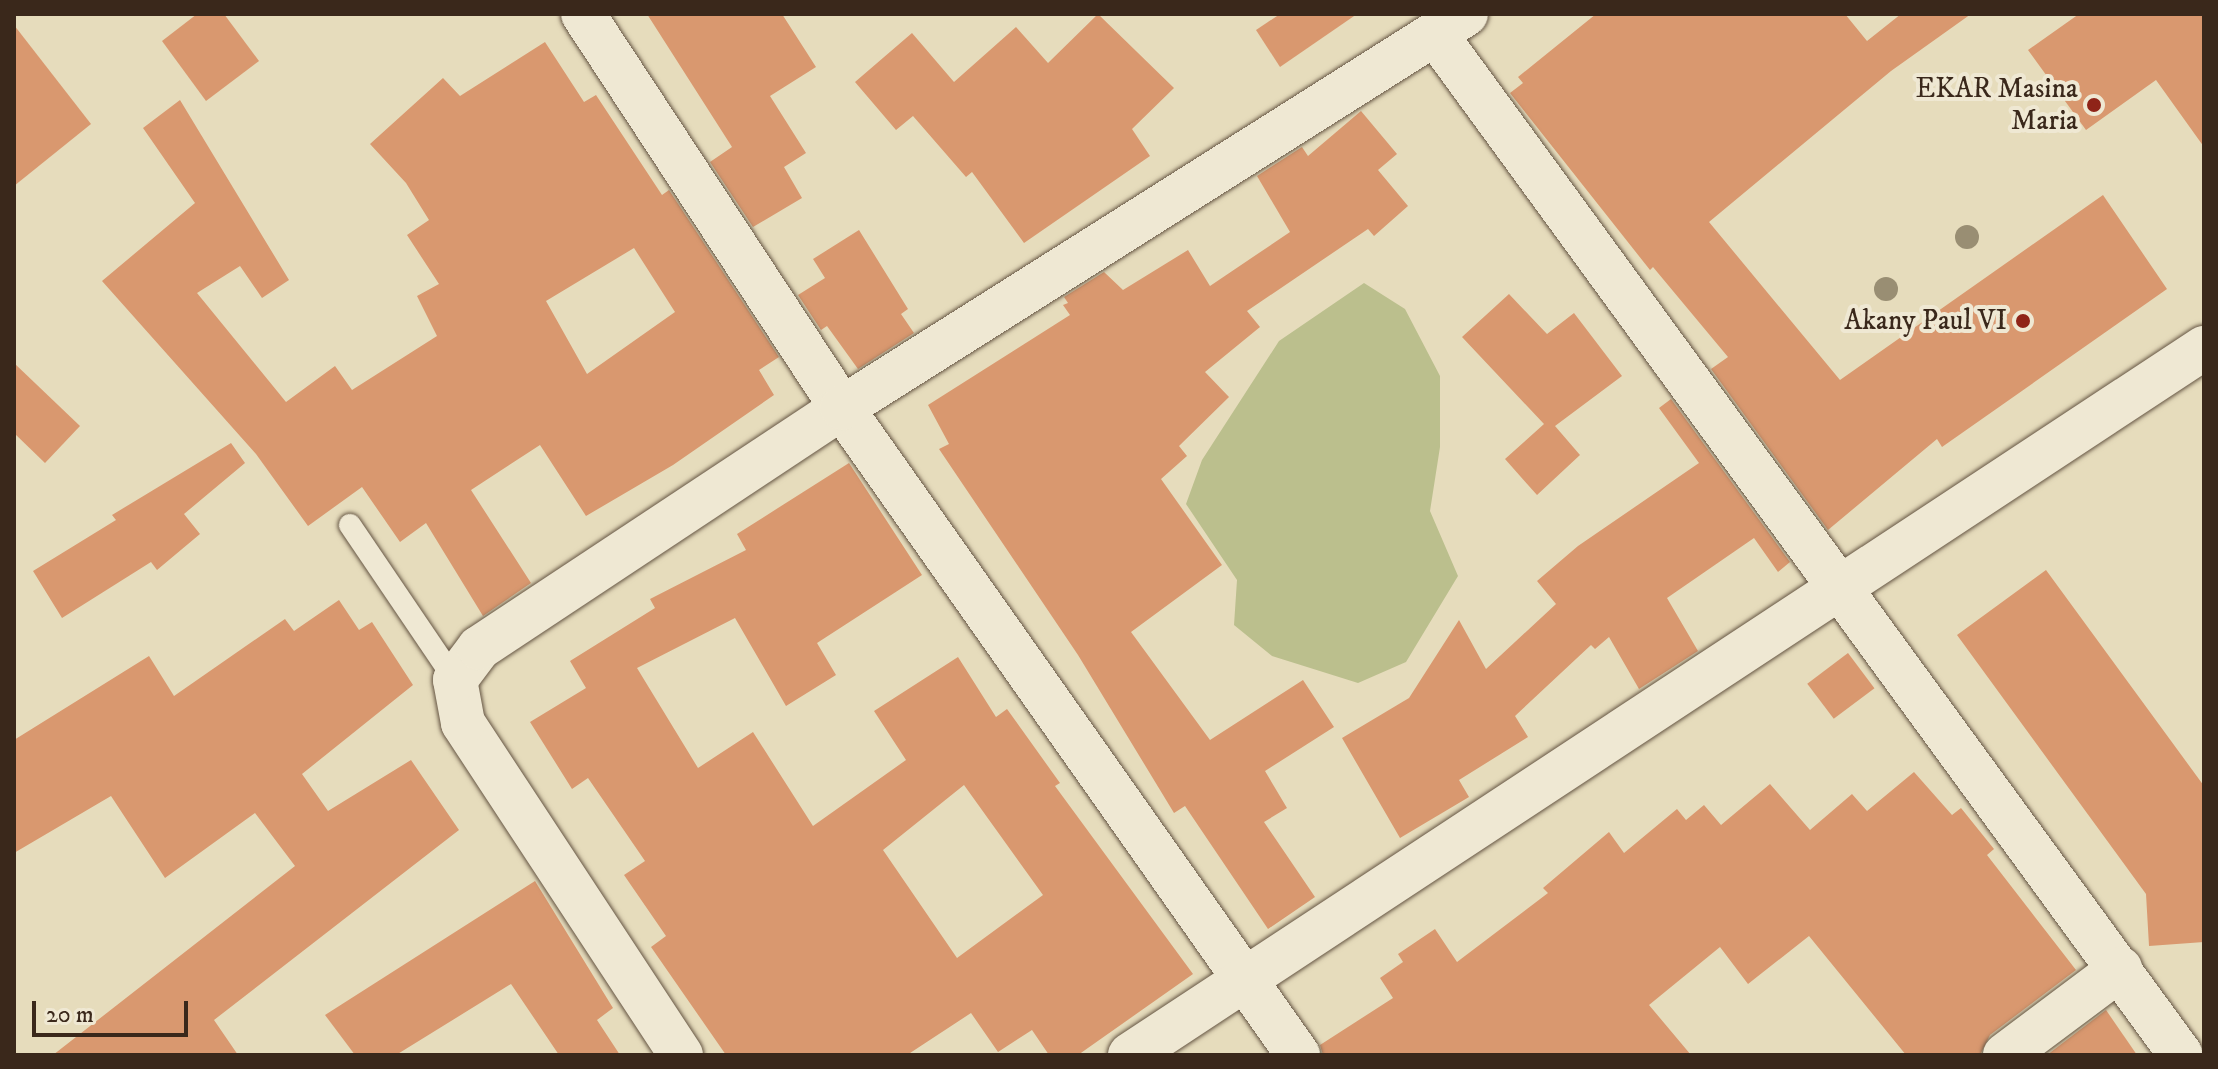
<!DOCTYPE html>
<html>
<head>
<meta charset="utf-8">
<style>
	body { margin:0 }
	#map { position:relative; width:2218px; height:1069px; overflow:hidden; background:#e6dcbc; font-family:"IM FELL DW Pica",serif }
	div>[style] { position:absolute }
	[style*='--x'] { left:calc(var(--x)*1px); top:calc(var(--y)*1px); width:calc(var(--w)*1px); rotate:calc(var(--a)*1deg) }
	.green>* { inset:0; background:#bbbf8d }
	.building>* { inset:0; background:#d9986f; transform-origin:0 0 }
	.roads { filter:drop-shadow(0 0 2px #655543) drop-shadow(0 0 2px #655543) }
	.service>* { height:22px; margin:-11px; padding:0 11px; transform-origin:11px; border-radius:11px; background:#efe8d3 }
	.minor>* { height:44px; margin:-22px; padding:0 22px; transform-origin:22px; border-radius:22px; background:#efe8d3 }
	.trees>* { width:24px; height:24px; margin:-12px; border-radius:50%; background:#998e73 }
	.dots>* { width:22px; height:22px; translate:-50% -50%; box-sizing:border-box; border:4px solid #efe8d3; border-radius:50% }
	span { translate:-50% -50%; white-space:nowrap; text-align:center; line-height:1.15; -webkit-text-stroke:8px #efe8d3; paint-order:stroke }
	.poi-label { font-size:28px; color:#3a281b }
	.right { translate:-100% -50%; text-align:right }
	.frame { position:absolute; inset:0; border:16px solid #3a281b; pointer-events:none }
	.scale { position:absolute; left:32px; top:1001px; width:156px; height:36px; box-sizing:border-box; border:4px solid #3a281b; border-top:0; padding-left:10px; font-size:24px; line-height:28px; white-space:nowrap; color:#3a281b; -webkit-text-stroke:6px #efe8d3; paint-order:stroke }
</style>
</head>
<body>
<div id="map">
	<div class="green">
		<i style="clip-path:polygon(1364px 283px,1405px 309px,1440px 376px,1440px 447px,1430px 511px,1458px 576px,1406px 662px,1358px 683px,1272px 656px,1234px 625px,1237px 580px,1186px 504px,1202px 460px,1279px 341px)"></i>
	</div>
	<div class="building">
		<i style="clip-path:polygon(197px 14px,224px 14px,259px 61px,206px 101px,162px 41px)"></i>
		<i style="clip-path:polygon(647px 14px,782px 14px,816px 67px,770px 96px,806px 153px,784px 167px,802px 198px,753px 227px,710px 162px,732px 147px)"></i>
		<i style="clip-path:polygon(1098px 14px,1174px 88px,1132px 129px,1150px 156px,1024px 243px,972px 172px,966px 177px,913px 116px,896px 130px,855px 82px,912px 33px,954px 82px,1016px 27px,1048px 63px)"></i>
		<i style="clip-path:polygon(1280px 14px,1357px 14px,1280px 67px,1256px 30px)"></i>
		<i style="clip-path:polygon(1596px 14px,1845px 14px,1867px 41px,1901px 14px,1971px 14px,1891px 71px,1709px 222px,1840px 380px,2103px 195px,2167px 289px,1942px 447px,1937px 439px,1828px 530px,1711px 369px,1728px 357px,1653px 267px,1650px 270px,1510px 93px,1523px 83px,1518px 77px)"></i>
		<i style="clip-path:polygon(2079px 14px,2204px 14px,2204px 147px,2156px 80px,2086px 130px,2028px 50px)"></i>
		<i style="clip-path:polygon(14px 25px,91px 124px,14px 186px)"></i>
		<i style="clip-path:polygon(evenodd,545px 42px,584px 102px,596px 95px,662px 195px,669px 190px,779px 357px,759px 370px,774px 395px,673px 465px,586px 516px,540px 445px,471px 490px,531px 583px,483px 616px,426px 523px,400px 542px,362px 487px,308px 526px,256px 454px,102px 281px,195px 203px,143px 128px,180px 100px,289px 280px,262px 298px,240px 266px,197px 293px,286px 402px,335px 366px,352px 390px,437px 336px,417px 296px,439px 284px,407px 235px,429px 220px,406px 183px,370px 144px,443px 78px,460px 96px,545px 42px,634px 248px,675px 312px,587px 374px,546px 301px,634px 248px)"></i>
		<i style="clip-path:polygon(1361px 111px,1397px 154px,1378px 170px,1408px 206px,1374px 236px,1368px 229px,1247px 311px,1260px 327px,1205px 372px,1229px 397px,1179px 446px,1187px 456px,1161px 479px,1222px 565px,1131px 632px,1210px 740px,1303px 680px,1334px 727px,1265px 771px,1287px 808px,1264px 822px,1315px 897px,1268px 929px,1185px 806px,1174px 813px,1078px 655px,939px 449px,949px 444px,928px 405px,1070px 315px,1063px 305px,1068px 303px,1064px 297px,1104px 272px,1123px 290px,1188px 250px,1210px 286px,1290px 232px,1257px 176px,1302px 147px,1308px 156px)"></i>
		<i style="clip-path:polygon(859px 230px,908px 309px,901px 314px,914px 333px,858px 369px,827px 326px,821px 330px,798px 295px,825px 278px,813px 259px)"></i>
		<i style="clip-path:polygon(1509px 294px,1547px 334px,1574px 313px,1622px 376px,1555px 426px,1580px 455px,1537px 495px,1505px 459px,1544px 424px,1462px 337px)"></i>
		<i style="clip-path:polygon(14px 363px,80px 426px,45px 463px,14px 433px)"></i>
		<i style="clip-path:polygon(1671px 399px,1790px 562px,1778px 572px,1754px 538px,1667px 598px,1698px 651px,1639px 689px,1609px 637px,1595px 649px,1591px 645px,1515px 716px,1528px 737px,1459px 780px,1469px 797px,1400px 838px,1342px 738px,1409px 698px,1459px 620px,1486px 669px,1556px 604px,1537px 581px,1578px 546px,1699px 463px,1659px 408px)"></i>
		<i style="clip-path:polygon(231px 443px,245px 463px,184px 514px,200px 534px,157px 570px,151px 562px,62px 618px,33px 571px,116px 520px,112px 515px)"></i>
		<i style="clip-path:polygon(evenodd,849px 463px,922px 575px,817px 643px,836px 675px,786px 706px,735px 618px,637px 668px,698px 768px,753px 732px,813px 826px,906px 760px,874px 711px,958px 657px,996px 717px,1007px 709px,1060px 783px,1055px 786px,1193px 974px,1078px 1055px,1049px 1055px,1032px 1030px,998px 1052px,971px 1013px,907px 1055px,726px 1055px,651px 947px,666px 936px,624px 875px,645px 861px,588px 778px,572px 789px,530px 722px,586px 688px,570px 661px,655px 608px,650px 599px,746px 550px,737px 534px,849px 463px,964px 785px,1043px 895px,957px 958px,883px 850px,964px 785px)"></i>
		<i style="clip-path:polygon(2046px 570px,2204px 786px,2204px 942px,2149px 946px,2146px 894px,1957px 635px)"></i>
		<i style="clip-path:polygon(339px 600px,359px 630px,372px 622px,413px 685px,302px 774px,328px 811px,411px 760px,459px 830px,214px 1020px,238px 1055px,53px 1055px,295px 866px,255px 813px,165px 878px,111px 796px,14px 853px,14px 740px,149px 656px,174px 696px,285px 619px,294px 631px)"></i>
		<i style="left:1848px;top:653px;width:44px;height:51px;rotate:53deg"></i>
		<i style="clip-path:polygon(1914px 772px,1952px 815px,1961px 808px,1994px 849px,1987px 855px,2076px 970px,1990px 1035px,1980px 1055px,1906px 1055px,1809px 936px,1748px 984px,1720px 947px,1649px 1005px,1691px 1055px,1323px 1055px,1320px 1045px,1393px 998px,1380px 978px,1403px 962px,1398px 954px,1435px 929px,1457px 962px,1548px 893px,1543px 888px,1609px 832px,1624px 853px,1677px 809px,1686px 820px,1704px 805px,1721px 825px,1770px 784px,1810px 830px,1852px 794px,1867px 811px)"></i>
		<i style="clip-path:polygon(535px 881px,613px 1008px,597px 1020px,620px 1055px,559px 1055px,511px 984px,396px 1055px,355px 1055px,325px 1015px)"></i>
		<i style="clip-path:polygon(2106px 1010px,2137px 1055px,2047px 1055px)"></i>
	</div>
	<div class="roads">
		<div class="service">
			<i style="--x:350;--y:525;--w:187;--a:55.9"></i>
		</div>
		<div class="minor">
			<i style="--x:583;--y:14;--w:472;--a:56.7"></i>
			<i style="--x:842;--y:408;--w:792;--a:54.82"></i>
			<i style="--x:1436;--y:35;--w:1263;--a:53.86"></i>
			<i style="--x:681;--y:1055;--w:397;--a:-123.3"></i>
			<i style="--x:463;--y:723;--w:44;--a:-100.5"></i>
			<i style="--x:455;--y:680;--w:40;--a:-53"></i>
			<i style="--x:479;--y:648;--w:435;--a:-33.5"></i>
			<i style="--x:842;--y:408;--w:738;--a:-32.27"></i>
			<i style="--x:1130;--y:1055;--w:1286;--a:-33.36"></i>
			<i style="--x:2005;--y:1055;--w:144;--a:-36.8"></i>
		</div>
	</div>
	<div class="trees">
		<i style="left:1967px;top:237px"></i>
		<i style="left:1886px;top:289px"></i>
	</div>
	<div class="dots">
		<i style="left:2094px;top:105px;background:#8f2418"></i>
		<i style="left:2023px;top:321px;background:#8f2418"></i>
	</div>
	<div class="poi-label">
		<span class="right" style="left:2078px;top:105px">EKAR Masina<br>Maria</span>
		<span class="right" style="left:2007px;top:321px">Akany Paul VI</span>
	</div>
	<div class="frame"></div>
	<div class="scale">20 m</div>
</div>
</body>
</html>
